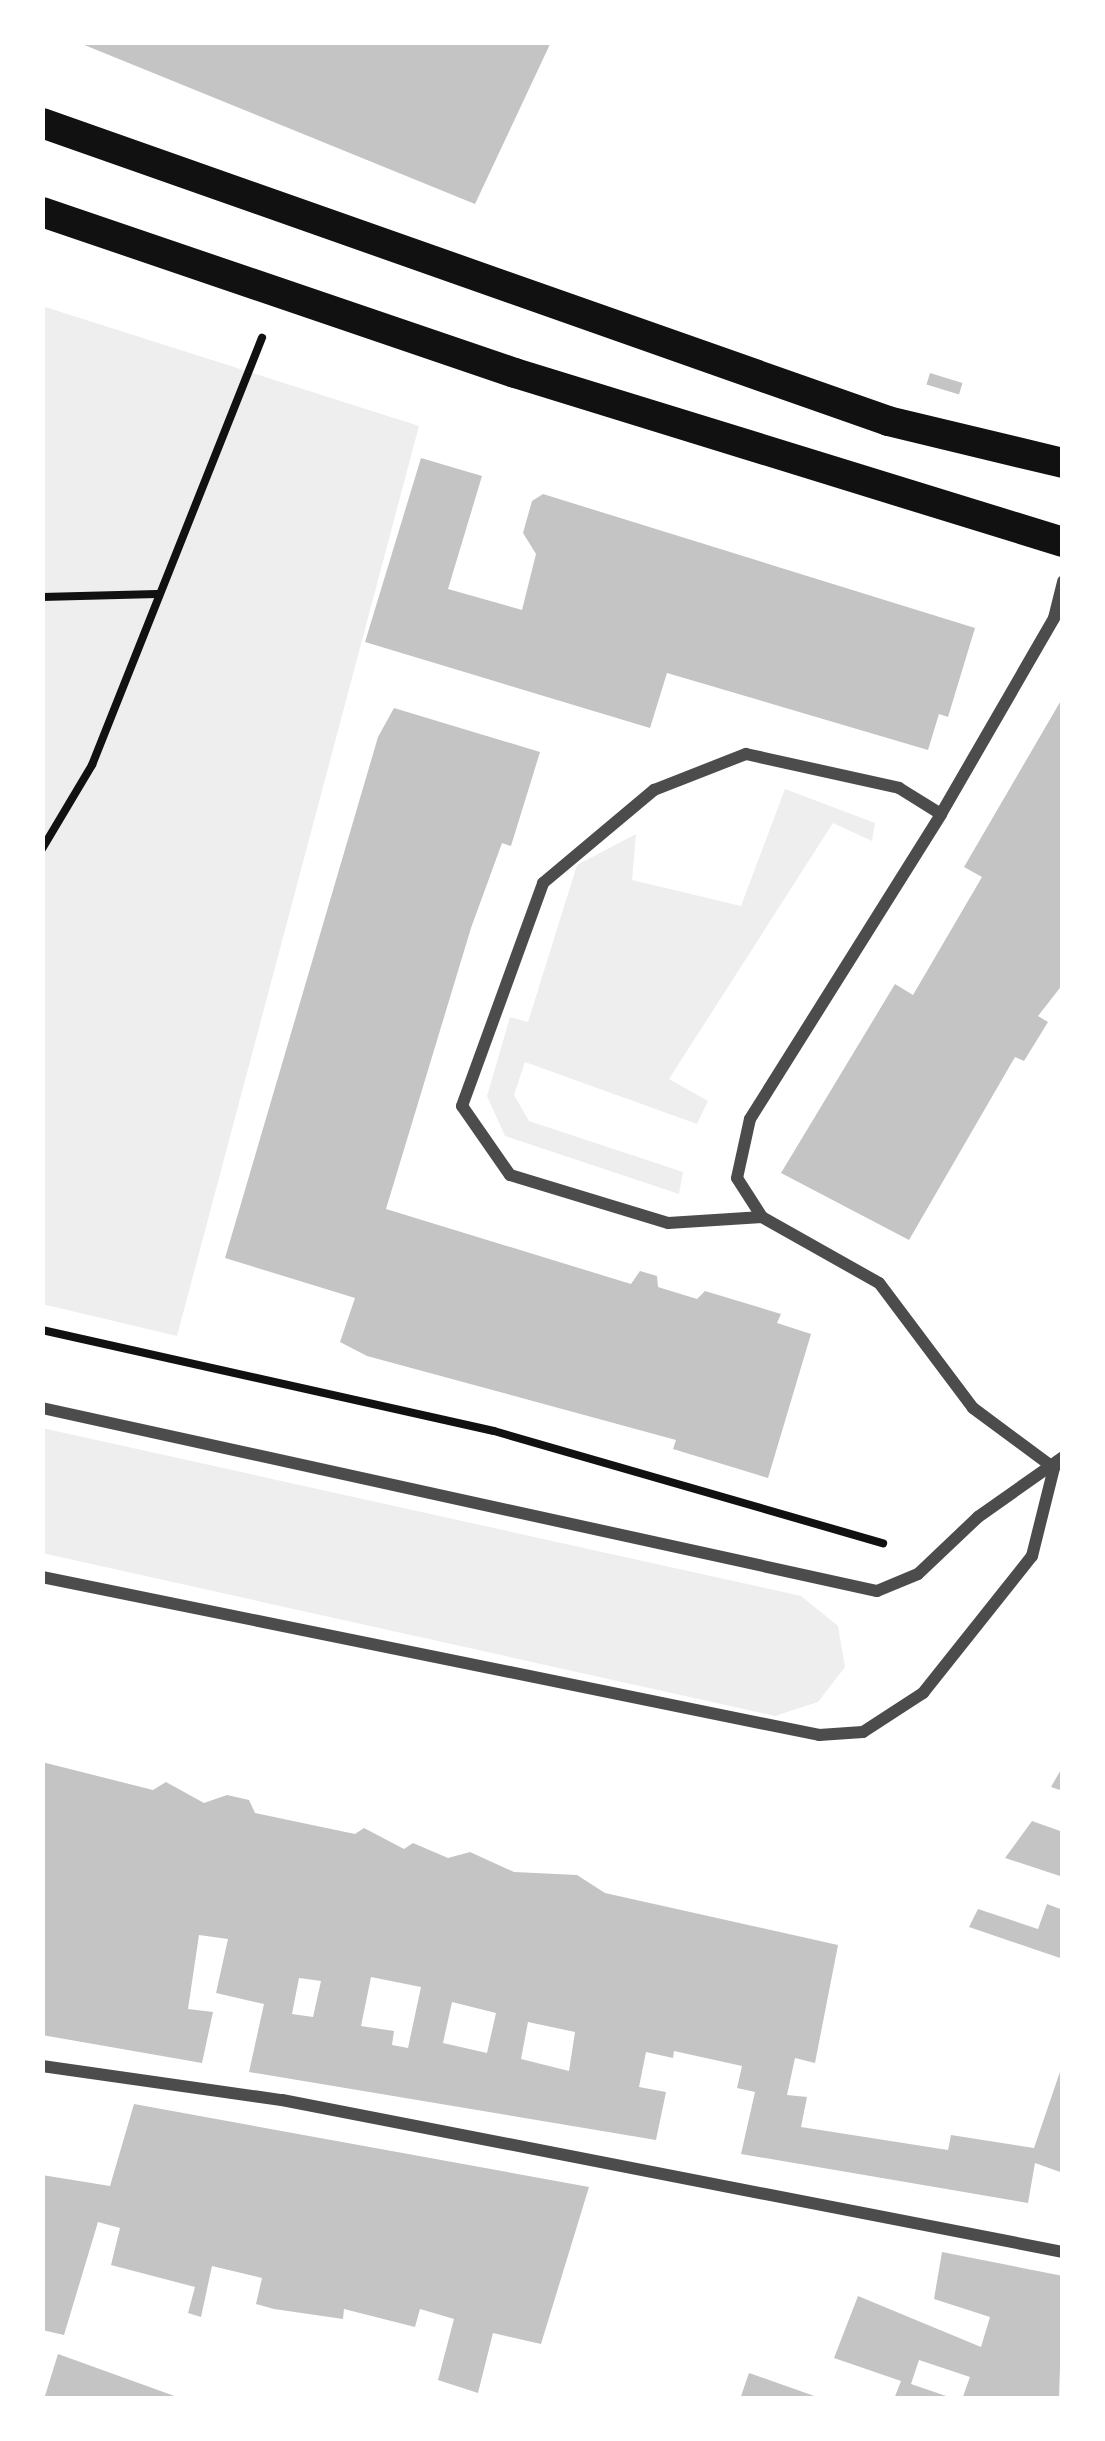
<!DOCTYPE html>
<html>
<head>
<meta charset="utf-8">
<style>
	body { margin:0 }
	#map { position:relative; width:1105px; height:2441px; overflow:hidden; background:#fff; font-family:Helvetica,sans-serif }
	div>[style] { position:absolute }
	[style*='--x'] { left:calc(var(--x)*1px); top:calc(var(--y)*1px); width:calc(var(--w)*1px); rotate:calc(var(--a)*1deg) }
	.green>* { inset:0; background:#eee }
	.building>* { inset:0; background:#c4c4c4; transform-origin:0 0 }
	.path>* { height:8px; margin:-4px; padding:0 4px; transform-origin:4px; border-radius:4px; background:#111 }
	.minor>* { height:12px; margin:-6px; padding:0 6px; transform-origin:6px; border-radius:6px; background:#4c4c4c }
	.primary>* { height:30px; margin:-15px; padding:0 15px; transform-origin:15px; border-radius:15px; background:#111 }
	span { translate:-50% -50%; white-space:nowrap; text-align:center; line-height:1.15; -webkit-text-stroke:9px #fff; paint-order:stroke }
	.frame { position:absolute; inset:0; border:45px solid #fff; pointer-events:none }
</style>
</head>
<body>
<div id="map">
	<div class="green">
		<i style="clip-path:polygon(42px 306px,419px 426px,177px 1336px,42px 1304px)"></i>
		<i style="clip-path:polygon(785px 789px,875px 823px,872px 841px,833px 823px,669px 1079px,708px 1101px,697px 1124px,525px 1062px,514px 1095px,529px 1121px,683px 1172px,679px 1194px,505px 1136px,487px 1096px,510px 1017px,528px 1022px,577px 865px,636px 834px,632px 880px,741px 906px)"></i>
		<i style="clip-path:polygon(42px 1428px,801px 1596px,838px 1626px,845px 1667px,818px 1702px,775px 1716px,42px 1553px)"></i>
	</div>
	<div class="building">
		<i style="clip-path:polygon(77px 42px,551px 42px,475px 204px)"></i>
		<i style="left:930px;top:373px;width:34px;height:12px;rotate:17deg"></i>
		<i style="clip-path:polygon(421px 458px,482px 476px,448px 589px,522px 610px,536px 554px,523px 533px,532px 501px,543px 494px,975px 628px,948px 717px,939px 714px,928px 750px,667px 673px,650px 728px,365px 642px)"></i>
		<i style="clip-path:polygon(1063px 697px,1063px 984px,1038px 1016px,1048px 1022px,1024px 1061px,1015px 1057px,909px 1240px,781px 1173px,895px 984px,913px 995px,982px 877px,964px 867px)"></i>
		<i style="clip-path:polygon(394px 708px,540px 752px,511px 846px,502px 843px,471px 928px,386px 1209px,631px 1284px,640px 1271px,657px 1276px,658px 1287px,697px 1299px,705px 1291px,781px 1314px,777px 1323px,811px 1334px,768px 1478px,673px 1449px,676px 1440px,367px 1356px,340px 1342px,355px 1298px,225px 1258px,378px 737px)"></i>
		<i style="clip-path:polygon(evenodd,42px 1762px,153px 1790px,166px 1782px,204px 1803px,227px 1795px,249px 1800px,255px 1813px,355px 1834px,364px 1828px,404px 1849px,413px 1843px,448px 1858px,470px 1852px,514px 1872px,577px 1875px,605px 1893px,838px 1945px,815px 2063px,795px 2058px,787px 2095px,807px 2097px,801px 2127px,948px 2150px,951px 2135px,1034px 2148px,1063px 2063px,1063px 2173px,1035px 2163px,1028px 2203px,741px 2154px,755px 2092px,737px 2088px,742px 2066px,674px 2051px,673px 2058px,646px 2052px,639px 2087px,666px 2092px,656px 2140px,249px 2072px,264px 2004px,216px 1993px,228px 1939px,199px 1935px,188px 2009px,213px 2012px,202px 2063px,42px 2035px,42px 1762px,371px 1977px,421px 1987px,408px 2048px,392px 2045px,394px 2031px,361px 2026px,371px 1977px,42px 1762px,299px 1978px,321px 1981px,313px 2017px,292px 2014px,299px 1978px,42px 1762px,452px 2002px,496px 2013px,487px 2053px,443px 2043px,452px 2002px,42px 1762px,528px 2022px,575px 2032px,569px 2071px,521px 2059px,528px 2022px)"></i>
		<i style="clip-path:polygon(1063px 1766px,1063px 1791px,1051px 1787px)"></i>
		<i style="clip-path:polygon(1032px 1821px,1063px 1832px,1063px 1877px,1005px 1858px)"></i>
		<i style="clip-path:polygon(1047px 1904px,1063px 1910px,1063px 1959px,969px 1927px,978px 1909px,1038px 1929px)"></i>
		<i style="clip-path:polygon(134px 2104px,589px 2187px,541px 2344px,493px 2333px,478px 2393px,438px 2380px,454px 2319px,420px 2309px,415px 2327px,344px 2309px,343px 2319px,274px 2309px,256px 2304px,262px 2278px,212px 2266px,201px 2317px,188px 2313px,195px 2287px,111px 2265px,120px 2228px,98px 2222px,64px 2335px,42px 2330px,42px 2175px,110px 2186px)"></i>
		<i style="clip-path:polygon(942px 2252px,1063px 2276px,1059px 2399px,962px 2399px,970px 2377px,919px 2360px,911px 2384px,955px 2399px,894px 2399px,901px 2381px,834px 2358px,858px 2296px,981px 2347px,990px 2317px,934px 2299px)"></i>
		<i style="clip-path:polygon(58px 2354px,180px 2398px,180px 2399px,44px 2399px)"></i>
		<i style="clip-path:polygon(749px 2373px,820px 2398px,820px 2399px,740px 2399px)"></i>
	</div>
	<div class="path">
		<i style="--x:42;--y:597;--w:115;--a:-1.5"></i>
		<i style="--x:42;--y:849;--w:98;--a:-59.2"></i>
		<i style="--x:92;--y:765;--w:460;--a:-68.3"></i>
		<i style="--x:42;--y:1330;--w:463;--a:12.6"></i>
		<i style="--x:494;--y:1431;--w:405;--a:16.1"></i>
	</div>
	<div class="minor">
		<i style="--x:762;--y:1217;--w:94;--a:176.3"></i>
		<i style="--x:668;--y:1223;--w:165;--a:-163.1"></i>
		<i style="--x:510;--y:1175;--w:84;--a:-124.8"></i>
		<i style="--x:462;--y:1106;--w:237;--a:-70"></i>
		<i style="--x:543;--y:883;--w:145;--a:-40"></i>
		<i style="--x:654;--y:790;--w:99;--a:-21.4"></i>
		<i style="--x:746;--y:754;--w:157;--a:12.5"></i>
		<i style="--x:899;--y:788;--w:49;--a:31.8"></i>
		<i style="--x:42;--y:1408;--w:855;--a:12.36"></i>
		<i style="--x:877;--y:1591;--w:44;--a:-22.5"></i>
		<i style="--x:918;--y:1574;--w:83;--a:-43.5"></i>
		<i style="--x:978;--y:1517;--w:104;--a:-35.2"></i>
		<i style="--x:1054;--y:1468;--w:101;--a:-143.5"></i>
		<i style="--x:973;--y:1408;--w:156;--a:-126.9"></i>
		<i style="--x:879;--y:1283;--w:134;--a:-150.6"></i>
		<i style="--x:762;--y:1217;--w:46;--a:-122.7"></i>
		<i style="--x:737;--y:1178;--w:60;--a:-77.6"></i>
		<i style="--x:750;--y:1119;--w:360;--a:-57.9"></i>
		<i style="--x:941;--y:814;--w:226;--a:-60"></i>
		<i style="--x:1054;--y:618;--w:38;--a:-76"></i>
		<i style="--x:42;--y:1577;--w:793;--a:11.49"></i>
		<i style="--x:819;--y:1735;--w:44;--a:-3.9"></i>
		<i style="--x:863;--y:1732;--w:72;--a:-33"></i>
		<i style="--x:923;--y:1693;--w:175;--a:-51.5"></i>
		<i style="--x:1032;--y:1556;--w:91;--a:-76"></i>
		<i style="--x:42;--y:2066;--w:242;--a:8.1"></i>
		<i style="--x:282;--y:2100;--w:796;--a:11.01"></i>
	</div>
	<div class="primary">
		<i style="--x:42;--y:123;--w:897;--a:19.4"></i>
		<i style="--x:888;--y:421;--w:180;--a:13.5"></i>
		<i style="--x:42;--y:212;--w:500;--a:18.8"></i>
		<i style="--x:515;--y:373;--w:573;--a:17.14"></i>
	</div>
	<div class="frame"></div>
</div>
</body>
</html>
